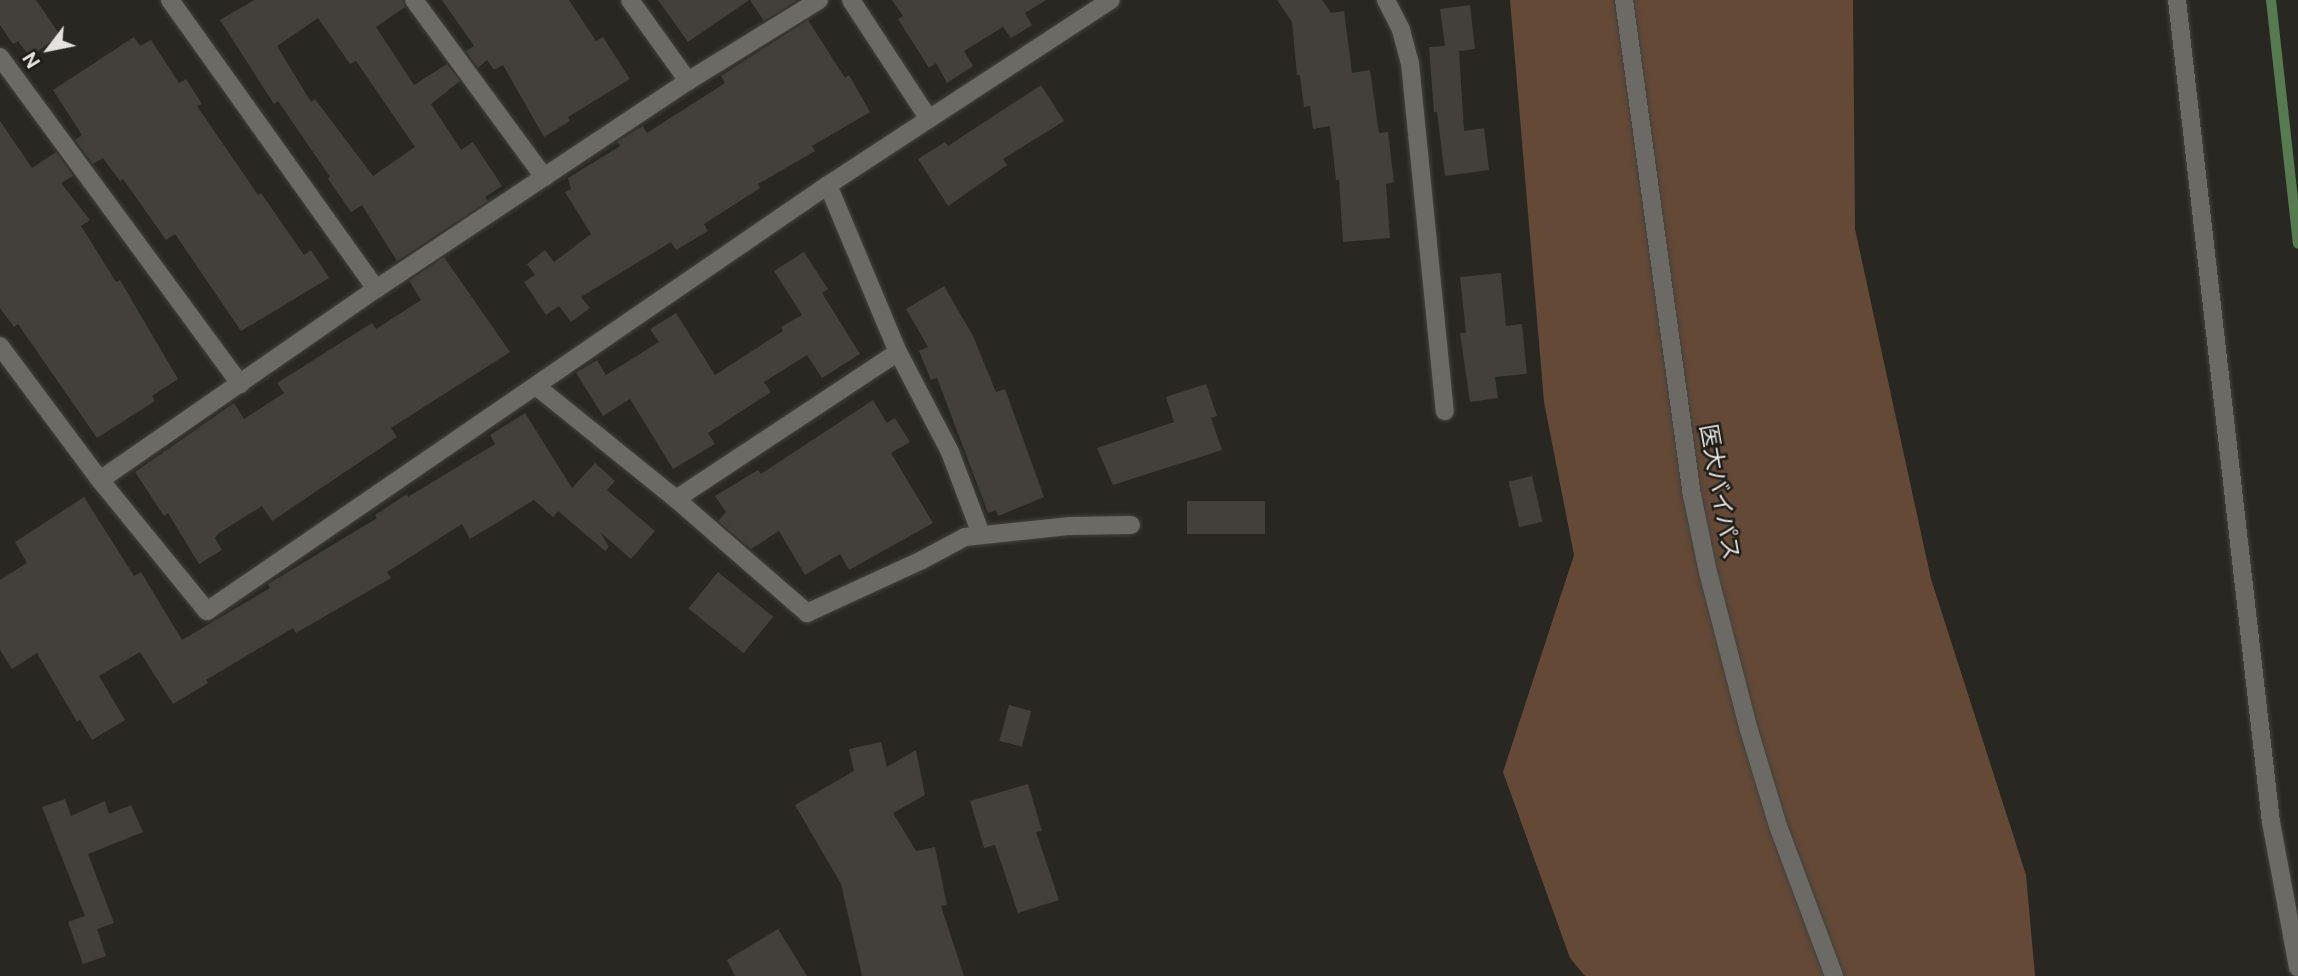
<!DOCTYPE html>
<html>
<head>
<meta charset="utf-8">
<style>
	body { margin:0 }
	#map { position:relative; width:2298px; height:976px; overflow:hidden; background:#282722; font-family:"Public Sans","Noto Sans JP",sans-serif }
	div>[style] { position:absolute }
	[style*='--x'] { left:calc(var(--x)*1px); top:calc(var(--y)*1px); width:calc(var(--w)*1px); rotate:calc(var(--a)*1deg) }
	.green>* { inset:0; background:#644936 }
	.stream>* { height:10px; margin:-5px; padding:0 5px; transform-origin:5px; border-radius:5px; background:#577b51 }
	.building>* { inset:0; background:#43403b; transform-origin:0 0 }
	.roads { filter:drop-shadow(0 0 2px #43423e) drop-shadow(0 0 2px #43423e) }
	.minor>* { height:18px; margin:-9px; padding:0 9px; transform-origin:9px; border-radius:9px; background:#6b6a64 }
	.secondary>* { height:18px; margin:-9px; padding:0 9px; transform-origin:9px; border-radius:9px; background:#6b6a64 }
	span { translate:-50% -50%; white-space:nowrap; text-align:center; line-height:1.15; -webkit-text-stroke:5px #1e1d18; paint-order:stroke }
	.street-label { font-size:23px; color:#e3e2df }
	.north { position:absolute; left:14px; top:14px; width:70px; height:70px; -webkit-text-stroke:5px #1e1d18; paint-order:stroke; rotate:238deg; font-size:19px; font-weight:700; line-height:28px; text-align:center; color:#e3e2df }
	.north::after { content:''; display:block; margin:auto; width:24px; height:32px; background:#e3e2df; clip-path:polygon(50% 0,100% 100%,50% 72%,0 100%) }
</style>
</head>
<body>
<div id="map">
	<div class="green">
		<i style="clip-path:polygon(1510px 0,1853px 0,1855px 229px,1931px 579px,2026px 875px,2035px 976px,1585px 976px,1570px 958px,1503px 772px,1574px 555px,1544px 402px)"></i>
	</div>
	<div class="stream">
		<i style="--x:2271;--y:0;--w:245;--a:83.7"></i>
	</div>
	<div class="building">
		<i style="clip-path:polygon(0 0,36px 0,60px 35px,30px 57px,18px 41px,13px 44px,0 25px)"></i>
		<i style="clip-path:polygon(evenodd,254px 0,403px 0,405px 7px,376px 27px,414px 85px,447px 64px,460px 81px,431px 104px,461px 150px,473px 142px,502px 186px,485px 197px,488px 201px,397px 261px,362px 205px,351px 212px,328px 179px,330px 177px,278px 101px,274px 104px,220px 20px,254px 0,318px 18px,350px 64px,356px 61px,415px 147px,373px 176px,315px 99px,311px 102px,277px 46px,318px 18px)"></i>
		<i style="clip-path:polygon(442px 0,569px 0,596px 41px,603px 37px,630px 79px,568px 117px,570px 121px,544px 137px,503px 65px,494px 70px,487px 60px,478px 68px,466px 51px,474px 46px)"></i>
		<i style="clip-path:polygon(658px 0,749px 0,688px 42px)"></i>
		<i style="clip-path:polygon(750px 0,795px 0,796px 1px,764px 21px)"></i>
		<i style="clip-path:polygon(892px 0,1046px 0,1025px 13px,1032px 25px,1011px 38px,1003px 27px,964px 51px,973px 66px,947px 83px,936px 63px,929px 68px,898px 19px,903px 16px)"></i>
		<i style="clip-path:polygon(1277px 0,1322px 0,1331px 13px,1344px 11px,1352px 73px,1370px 70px,1379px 133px,1388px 132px,1394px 182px,1386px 184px,1390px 238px,1343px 242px,1339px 180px,1336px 180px,1330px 126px,1313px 129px,1310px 106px,1304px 107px,1300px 75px,1297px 75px,1292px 22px)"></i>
		<i style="clip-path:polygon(1470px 5px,1475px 49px,1459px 51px,1464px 131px,1484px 128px,1489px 170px,1445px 176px,1437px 112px,1434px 112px,1429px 47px,1445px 46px,1440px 9px)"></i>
		<i style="clip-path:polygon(808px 20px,845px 78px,849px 75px,870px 112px,812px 146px,815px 151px,758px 184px,760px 188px,704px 224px,708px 231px,676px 250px,671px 242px,581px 297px,590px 308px,571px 322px,559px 306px,546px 315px,524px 282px,535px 275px,527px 264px,545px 250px,554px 262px,591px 234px,565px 192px,571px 189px,568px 178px,620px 146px,617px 142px,620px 140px,643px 126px,647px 133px,725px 83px,721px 76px)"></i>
		<i style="clip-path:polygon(134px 37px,140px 46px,151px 40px,179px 83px,186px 79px,202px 104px,197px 106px,258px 195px,261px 193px,304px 255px,311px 250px,329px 278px,241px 331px,175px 234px,166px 240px,123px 179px,120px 181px,103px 158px,93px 164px,75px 140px,82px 135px,53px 90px)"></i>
		<i style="clip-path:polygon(1041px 85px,1064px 121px,1003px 159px,1007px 165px,948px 206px,918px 159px,945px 142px,948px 146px)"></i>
		<i style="clip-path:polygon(0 121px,32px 168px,56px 152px,73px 176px,61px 183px,90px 220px,81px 226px,116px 282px,120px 280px,178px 379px,152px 396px,155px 401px,97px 438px,18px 324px,14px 327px,0 308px)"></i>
		<i style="clip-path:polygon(804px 252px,828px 289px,822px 293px,860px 354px,822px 378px,807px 355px,764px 382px,771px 392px,708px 433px,715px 444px,673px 469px,630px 399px,603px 416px,576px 373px,597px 360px,606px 375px,659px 342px,650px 329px,676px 313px,715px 375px,783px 331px,781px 327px,802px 315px,774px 271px)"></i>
		<i style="clip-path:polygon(444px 257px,510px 352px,391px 428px,397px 437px,272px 521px,262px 506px,219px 533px,215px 538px,222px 550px,199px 564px,168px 513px,164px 516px,135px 472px,234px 403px,244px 419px,284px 393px,277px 383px,372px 323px,376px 329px,421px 300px,409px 281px)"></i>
		<i style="clip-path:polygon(1501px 273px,1506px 326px,1522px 324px,1527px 374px,1495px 377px,1498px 398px,1470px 402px,1460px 333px,1466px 333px,1460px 277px)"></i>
		<i style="clip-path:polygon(944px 286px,973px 336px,996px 392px,1005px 389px,1044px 497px,998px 516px,996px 510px,988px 513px,937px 378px,931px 380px,919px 351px,928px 347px,906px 309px)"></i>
		<i style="clip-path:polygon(1206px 384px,1217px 416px,1211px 418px,1222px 450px,1113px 485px,1097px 448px,1174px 422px,1166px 397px)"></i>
		<i style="clip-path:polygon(873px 400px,887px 423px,895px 418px,910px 442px,891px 453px,933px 523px,849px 570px,840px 554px,805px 575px,779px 531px,751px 549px,718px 521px,726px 512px,715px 496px,758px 470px,761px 474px)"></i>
		<i style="clip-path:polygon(525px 413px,572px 488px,595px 463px,615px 481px,607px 490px,655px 531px,631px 559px,600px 532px,609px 547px,605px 551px,558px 511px,553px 517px,534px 500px,470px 539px,462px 524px,387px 572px,391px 578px,296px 633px,293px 628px,206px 680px,208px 683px,173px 704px,140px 652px,99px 676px,125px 720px,92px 740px,80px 720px,77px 722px,37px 653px,12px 669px,0 650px,0 580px,27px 563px,15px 542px,84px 497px,134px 576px,141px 572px,182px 640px,270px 588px,268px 584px,377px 518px,375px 515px,407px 494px,408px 497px,495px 444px,490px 435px)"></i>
		<i style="left:1532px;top:476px;width:47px;height:24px;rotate:77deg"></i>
		<i style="left:1187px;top:501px;width:78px;height:33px"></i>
		<i style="left:718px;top:572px;width:71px;height:47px;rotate:39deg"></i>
		<i style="left:1009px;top:705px;width:23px;height:37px;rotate:15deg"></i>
		<i style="clip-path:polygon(881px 742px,887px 767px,916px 750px,925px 795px,893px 813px,916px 851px,935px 847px,947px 905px,941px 906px,964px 976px,862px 976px,841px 884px,795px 805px,854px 771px,849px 749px)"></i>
		<i style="clip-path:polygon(1028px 784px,1042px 831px,1036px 832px,1059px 900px,1018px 913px,995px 845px,984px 848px,970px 801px)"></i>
		<i style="clip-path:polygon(65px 799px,71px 816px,105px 801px,109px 814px,131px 805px,143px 832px,88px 854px,114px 923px,97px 929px,106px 956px,83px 964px,68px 922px,85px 916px,42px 807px)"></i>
		<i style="clip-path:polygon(778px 929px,807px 976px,735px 976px,727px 960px)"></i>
	</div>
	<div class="roads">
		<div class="minor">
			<i style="--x:170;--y:0;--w:355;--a:54.5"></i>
			<i style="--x:414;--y:0;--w:220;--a:53.7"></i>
			<i style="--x:630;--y:0;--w:100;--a:54.4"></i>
			<i style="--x:851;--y:0;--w:142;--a:56.8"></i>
			<i style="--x:1386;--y:0;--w:34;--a:63"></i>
			<i style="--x:1401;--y:30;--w:34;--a:75"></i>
			<i style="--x:1410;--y:63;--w:350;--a:84.3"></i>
			<i style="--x:2177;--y:0;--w:827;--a:83.48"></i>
			<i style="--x:2271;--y:822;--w:148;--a:79.5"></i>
			<i style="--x:0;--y:57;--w:406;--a:53.7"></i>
			<i style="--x:828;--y:185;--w:181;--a:67.3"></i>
			<i style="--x:898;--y:352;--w:113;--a:62.5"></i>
			<i style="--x:950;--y:452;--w:88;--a:69.3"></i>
			<i style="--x:0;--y:346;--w:167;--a:53.3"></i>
			<i style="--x:100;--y:480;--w:169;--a:50.8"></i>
			<i style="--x:207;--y:611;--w:753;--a:-34.45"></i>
			<i style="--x:828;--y:185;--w:338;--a:-33.2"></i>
			<i style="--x:536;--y:386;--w:180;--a:38.9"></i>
			<i style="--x:676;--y:499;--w:174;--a:41"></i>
			<i style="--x:807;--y:613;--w:127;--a:-24.7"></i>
			<i style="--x:922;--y:560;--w:49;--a:-28.1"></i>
			<i style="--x:965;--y:537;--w:106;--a:-6"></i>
			<i style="--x:1070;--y:526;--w:61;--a:-0.9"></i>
			<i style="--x:100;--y:480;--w:336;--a:-34.7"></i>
			<i style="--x:376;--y:289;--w:375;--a:-33.7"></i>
			<i style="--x:688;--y:81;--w:154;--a:-31.7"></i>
			<i style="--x:676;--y:499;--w:266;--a:-33.5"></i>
		</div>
		<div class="secondary">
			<i style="--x:1624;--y:0;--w:500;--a:82.2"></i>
			<i style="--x:1692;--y:495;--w:79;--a:78.3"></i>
			<i style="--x:1708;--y:572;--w:163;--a:75.5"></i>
			<i style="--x:1749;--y:730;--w:100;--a:73.2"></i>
			<i style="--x:1778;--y:826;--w:160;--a:69.5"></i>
		</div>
	</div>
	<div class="street-label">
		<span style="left:1720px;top:492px;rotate:80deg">医大バイパス</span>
	</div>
	<div class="north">N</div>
</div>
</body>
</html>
